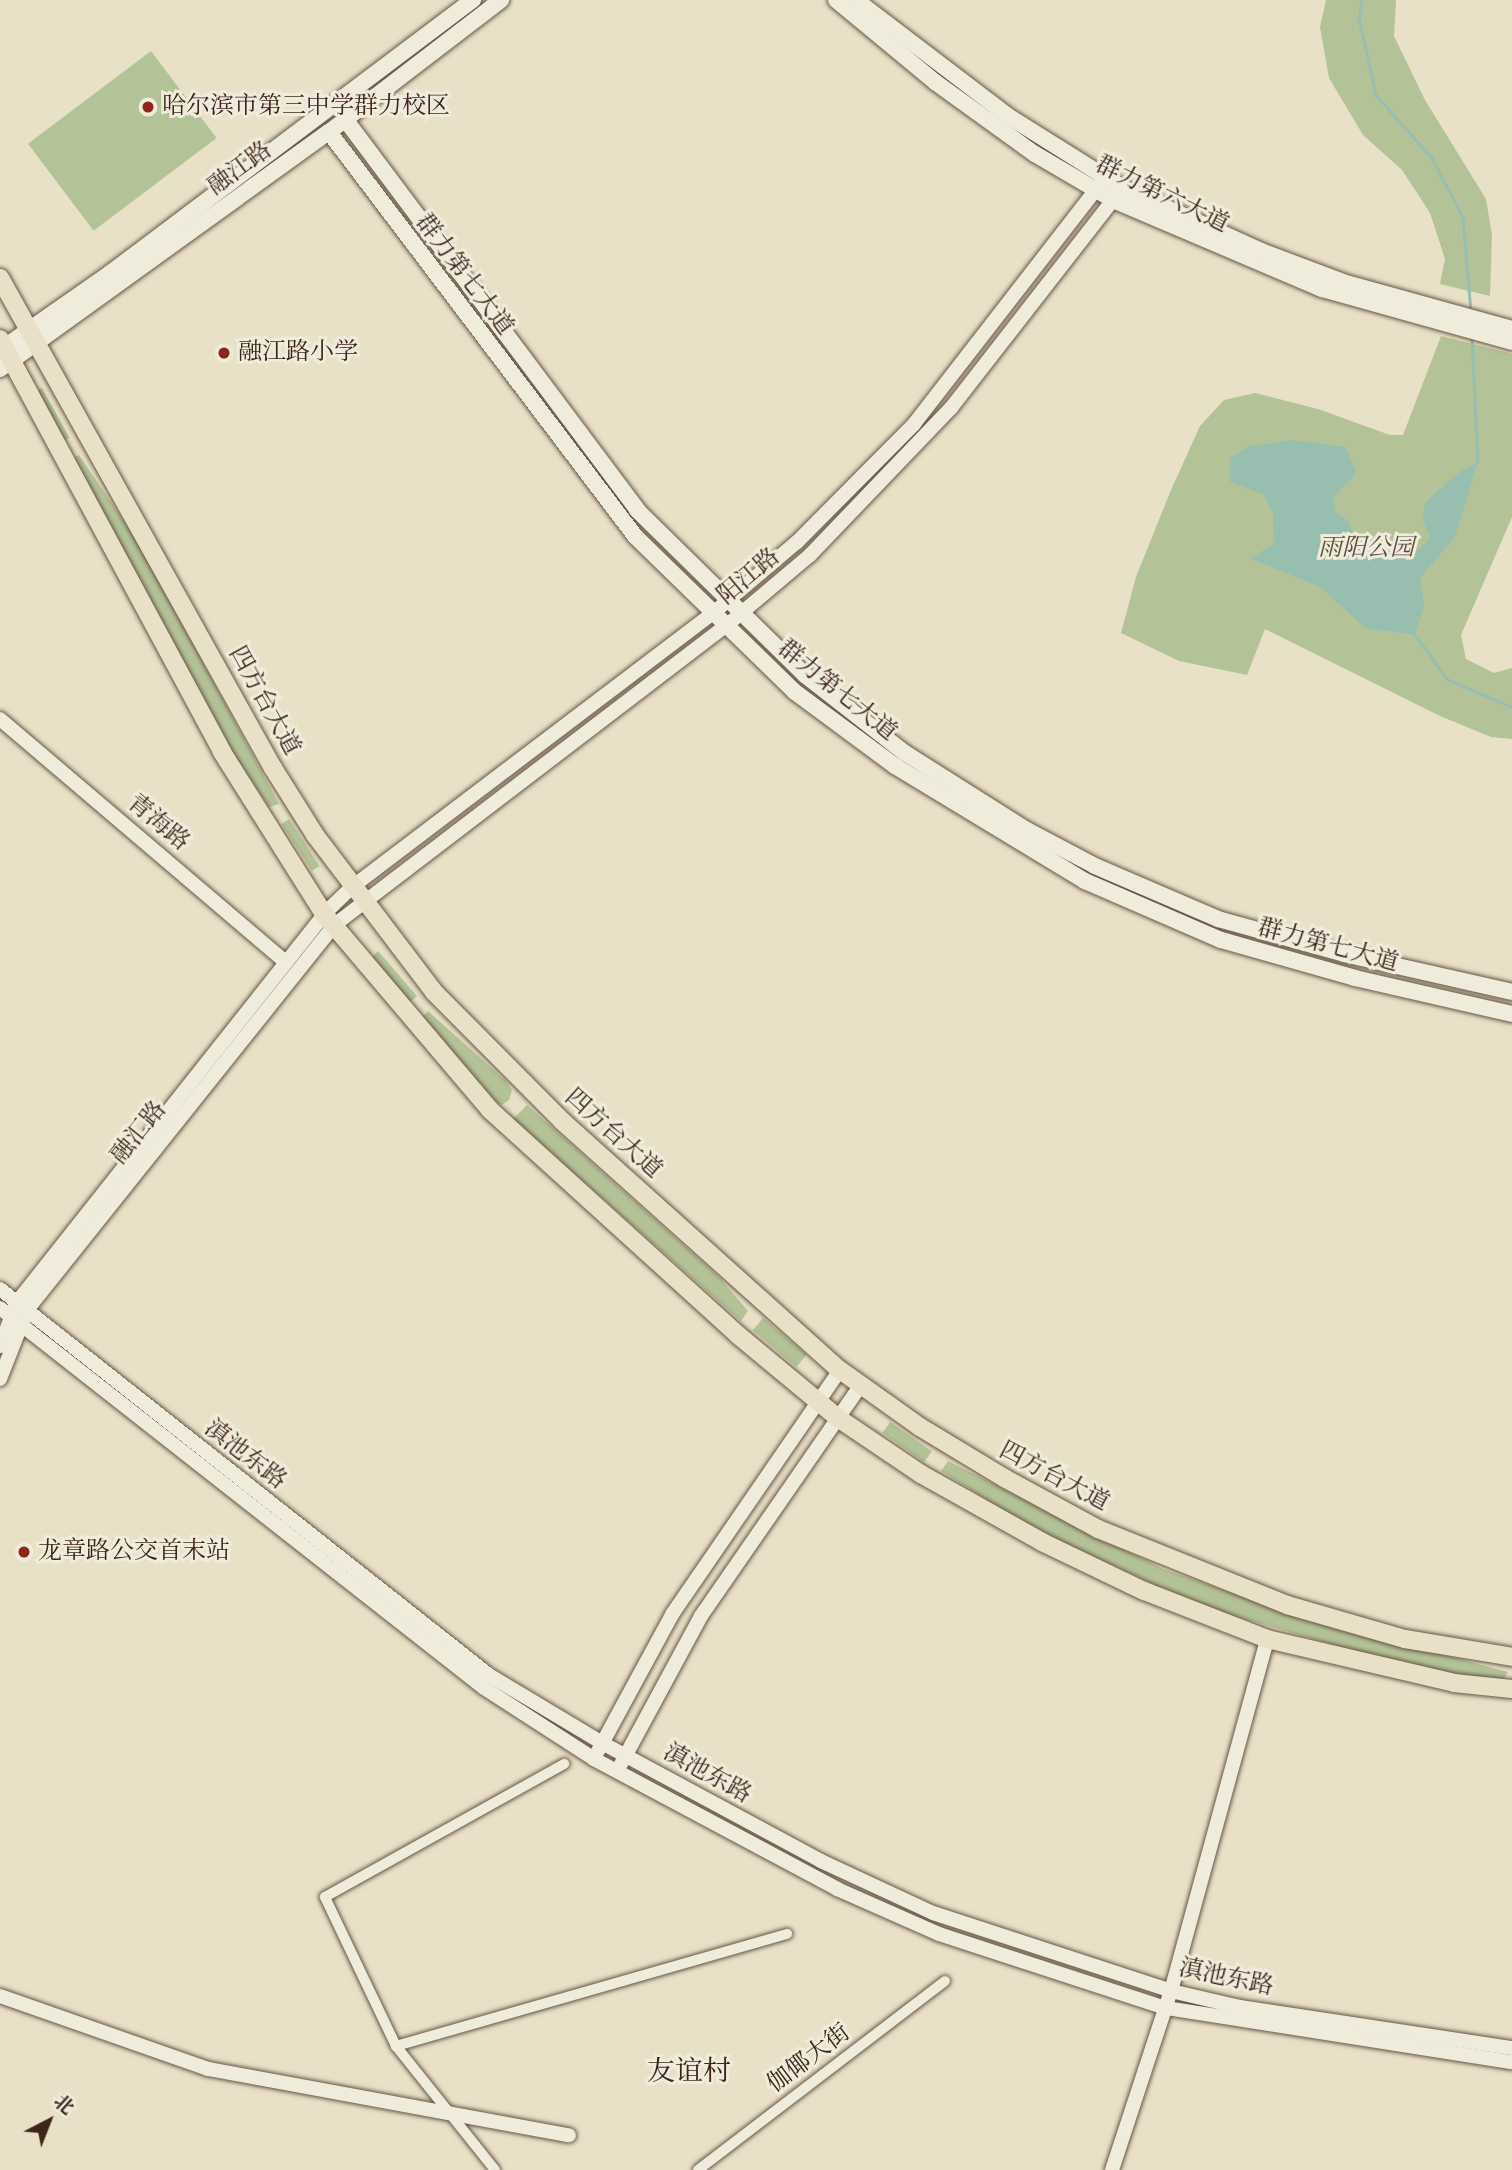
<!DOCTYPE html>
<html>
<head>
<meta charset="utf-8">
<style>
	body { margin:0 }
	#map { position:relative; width:1512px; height:2170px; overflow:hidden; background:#e8e1c7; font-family:"IM FELL English","Noto Serif SC",serif }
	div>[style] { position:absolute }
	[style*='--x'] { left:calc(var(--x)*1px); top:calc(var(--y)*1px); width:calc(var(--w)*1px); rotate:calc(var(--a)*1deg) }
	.green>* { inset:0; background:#b4c397; transform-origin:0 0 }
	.water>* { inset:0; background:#98beb0 }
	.stream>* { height:2.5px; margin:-1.25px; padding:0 1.25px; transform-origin:1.25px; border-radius:1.25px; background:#98beb0 }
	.roads { filter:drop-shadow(0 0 2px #685445) drop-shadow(0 0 2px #685445) }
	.minor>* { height:10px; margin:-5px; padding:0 5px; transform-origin:5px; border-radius:5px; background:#f0ecdb }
	.tertiary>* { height:14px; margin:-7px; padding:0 7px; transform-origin:7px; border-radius:7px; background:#f0ecdb }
	.secondary>* { height:16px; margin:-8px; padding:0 8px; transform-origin:8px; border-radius:8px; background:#f0ecdb }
	.primary>* { height:18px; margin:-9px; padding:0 9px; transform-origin:9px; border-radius:9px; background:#e8e1c7 }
	.dots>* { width:19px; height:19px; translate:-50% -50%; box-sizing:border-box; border:4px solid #f0ecdb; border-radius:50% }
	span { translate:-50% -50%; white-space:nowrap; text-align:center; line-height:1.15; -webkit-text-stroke:6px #f0ecdb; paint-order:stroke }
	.poi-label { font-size:24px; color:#3e251a }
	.left { translate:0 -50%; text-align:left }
	.street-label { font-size:24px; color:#3e251a }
	.park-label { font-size:24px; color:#5c4c39; font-style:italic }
	.quarter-label { font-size:28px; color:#3e251a }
	.north { position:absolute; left:14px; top:2086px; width:70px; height:70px; -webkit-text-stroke:5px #f0ecdb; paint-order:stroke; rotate:42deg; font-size:19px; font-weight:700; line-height:28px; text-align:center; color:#3e251a }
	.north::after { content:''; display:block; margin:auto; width:24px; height:32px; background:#3e251a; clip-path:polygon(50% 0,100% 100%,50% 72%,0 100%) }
</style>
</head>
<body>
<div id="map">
	<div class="green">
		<i style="clip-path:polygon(1326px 0,1396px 0,1394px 36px,1425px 100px,1486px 199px,1492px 235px,1490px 296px,1440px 284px,1445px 259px,1430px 213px,1402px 170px,1363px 135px,1329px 78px,1320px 27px)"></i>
		<i style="left:151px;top:51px;width:109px;height:154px;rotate:53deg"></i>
		<i style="clip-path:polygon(1441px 336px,1512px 354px,1512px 517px,1461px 635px,1466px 659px,1494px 673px,1512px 668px,1512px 739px,1491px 737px,1440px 716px,1265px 629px,1247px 675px,1179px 661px,1121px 633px,1136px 577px,1171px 490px,1200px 426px,1224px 400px,1255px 393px,1318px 409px,1390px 435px,1403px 435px)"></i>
		<i style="left:42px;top:388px;width:57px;height:9px;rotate:61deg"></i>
		<i style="clip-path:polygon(79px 455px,137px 540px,279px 804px,269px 807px,227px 745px,72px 458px)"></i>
		<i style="left:289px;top:819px;width:56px;height:9px;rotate:57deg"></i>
		<i style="clip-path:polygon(378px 951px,417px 996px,408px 1004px,371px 958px)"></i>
		<i style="clip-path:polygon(428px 1011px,506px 1081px,512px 1090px,509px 1100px,502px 1105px,492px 1100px,421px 1019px)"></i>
		<i style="clip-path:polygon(527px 1105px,718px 1276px,748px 1311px,741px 1321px,513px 1119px)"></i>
		<i style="left:763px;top:1318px;width:57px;height:16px;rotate:40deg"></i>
		<i style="left:890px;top:1422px;width:51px;height:13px;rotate:35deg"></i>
		<i style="clip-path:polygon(948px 1461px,1163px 1569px,1292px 1614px,1508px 1672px,1503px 1680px,1417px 1669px,1200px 1606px,1035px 1529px,941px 1471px)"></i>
	</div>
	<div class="water">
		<i style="clip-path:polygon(1294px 440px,1346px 447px,1356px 473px,1333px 498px,1336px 512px,1348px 521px,1357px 543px,1373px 554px,1410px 558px,1430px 538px,1423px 520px,1425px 503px,1455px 475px,1478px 461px,1455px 537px,1420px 578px,1424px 606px,1415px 635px,1365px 628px,1320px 587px,1250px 558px,1274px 544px,1273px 514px,1263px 494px,1230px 482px,1230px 458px,1250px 446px)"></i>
	</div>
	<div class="stream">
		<i style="--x:1362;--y:0;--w:18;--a:99"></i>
		<i style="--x:1359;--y:18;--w:79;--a:77.6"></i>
		<i style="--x:1376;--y:95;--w:84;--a:48.4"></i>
		<i style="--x:1432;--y:158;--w:67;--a:62.3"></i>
		<i style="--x:1463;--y:217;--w:95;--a:85.2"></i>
		<i style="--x:1472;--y:336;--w:126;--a:87.3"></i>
		<i style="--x:1415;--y:634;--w:55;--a:54.6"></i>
		<i style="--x:1447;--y:679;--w:71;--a:23.3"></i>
	</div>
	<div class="roads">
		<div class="minor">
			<i style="--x:396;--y:2046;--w:407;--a:-16"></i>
			<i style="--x:495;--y:2170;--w:159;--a:-128.6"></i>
			<i style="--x:396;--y:2046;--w:165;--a:-115.5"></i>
			<i style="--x:325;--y:1897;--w:274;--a:-29.1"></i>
			<i style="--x:698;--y:2170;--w:311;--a:-37.4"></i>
		</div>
		<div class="tertiary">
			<i style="--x:0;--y:719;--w:375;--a:40.4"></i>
			<i style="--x:0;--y:1289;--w:623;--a:38.29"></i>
			<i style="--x:489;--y:1675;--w:132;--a:31"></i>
			<i style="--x:602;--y:1743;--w:249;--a:28.3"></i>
			<i style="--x:821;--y:1861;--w:123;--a:24.9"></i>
			<i style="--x:933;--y:1913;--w:250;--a:18.1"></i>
			<i style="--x:1171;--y:1991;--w:71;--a:13.1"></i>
			<i style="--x:1240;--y:2007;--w:275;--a:8.6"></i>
			<i style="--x:0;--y:1308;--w:615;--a:38.14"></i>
			<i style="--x:484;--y:1688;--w:131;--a:32.8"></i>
			<i style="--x:594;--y:1759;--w:276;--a:28.1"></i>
			<i style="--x:837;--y:1889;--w:111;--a:23.8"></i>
			<i style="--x:939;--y:1934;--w:239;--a:18.1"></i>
			<i style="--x:1166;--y:2008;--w:350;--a:8.9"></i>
			<i style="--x:0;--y:1346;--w:47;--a:-68.9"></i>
			<i style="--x:17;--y:1302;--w:495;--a:-51.6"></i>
			<i style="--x:324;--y:914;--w:39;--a:-44"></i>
			<i style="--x:352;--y:887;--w:452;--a:-37.2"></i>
			<i style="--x:712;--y:614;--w:111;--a:-40.3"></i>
			<i style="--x:797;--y:542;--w:166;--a:-45.2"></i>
			<i style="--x:914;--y:424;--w:306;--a:-52.2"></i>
			<i style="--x:0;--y:1379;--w:74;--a:-68.6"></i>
			<i style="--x:27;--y:1310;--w:491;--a:-51.4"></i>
			<i style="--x:333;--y:926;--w:494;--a:-37.4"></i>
			<i style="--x:726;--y:626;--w:110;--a:-40.2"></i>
			<i style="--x:810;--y:555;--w:204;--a:-46.2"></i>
			<i style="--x:951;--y:408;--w:275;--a:-52.1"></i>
			<i style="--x:598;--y:1751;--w:157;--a:-61.5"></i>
			<i style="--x:673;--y:1613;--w:295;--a:-55.5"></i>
			<i style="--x:621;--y:1764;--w:168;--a:-61.6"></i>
			<i style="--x:701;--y:1616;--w:280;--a:-55.3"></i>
			<i style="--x:0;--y:1996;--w:220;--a:19.3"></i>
			<i style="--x:208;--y:2069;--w:367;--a:10.4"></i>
			<i style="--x:1112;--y:2170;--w:188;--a:-71.8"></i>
			<i style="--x:1171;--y:1991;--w:365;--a:-74.7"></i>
		</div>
		<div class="secondary">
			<i style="--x:836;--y:0;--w:129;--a:39.6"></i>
			<i style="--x:935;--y:82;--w:123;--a:35.8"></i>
			<i style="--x:1035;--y:154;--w:91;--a:30.5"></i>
			<i style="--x:1113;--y:200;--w:227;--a:23.1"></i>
			<i style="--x:1322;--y:289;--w:197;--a:15.6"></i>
			<i style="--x:856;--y:0;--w:191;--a:37.3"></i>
			<i style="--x:1008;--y:116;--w:136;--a:32.1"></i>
			<i style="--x:1123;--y:188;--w:152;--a:24.5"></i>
			<i style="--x:1261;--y:251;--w:88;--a:20.7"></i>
			<i style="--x:1343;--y:282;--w:175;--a:15.5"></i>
			<i style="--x:345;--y:119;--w:488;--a:53.2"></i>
			<i style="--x:637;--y:510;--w:235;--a:44.5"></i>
			<i style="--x:805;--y:675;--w:127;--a:38"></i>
			<i style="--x:905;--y:753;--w:144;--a:32.3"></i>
			<i style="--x:1027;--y:830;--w:77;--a:27.9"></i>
			<i style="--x:1095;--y:866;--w:134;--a:23.3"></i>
			<i style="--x:1218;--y:919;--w:131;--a:15.5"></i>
			<i style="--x:1344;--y:954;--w:172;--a:12.7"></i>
			<i style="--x:329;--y:132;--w:507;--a:52.86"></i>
			<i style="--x:635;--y:536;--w:223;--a:44.3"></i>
			<i style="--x:795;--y:692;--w:124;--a:36.5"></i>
			<i style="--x:895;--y:766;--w:222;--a:31.2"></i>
			<i style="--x:1085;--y:881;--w:148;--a:23.5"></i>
			<i style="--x:1221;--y:940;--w:139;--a:15.8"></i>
			<i style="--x:1355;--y:978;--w:161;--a:12.9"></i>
			<i style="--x:0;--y:350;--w:133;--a:-34.9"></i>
			<i style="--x:109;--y:274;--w:456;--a:-37"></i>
			<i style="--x:0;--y:369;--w:405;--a:-35.8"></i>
			<i style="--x:329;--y:132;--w:217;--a:-37.5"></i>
		</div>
		<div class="primary">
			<i style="--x:0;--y:278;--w:561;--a:60.88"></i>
			<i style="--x:273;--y:768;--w:79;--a:57.9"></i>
			<i style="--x:315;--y:835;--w:197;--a:52.8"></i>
			<i style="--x:434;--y:992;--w:182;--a:45.2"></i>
			<i style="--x:562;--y:1121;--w:373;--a:41.9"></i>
			<i style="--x:840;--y:1370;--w:98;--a:35.5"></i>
			<i style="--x:920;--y:1427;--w:100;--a:31.2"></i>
			<i style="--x:1006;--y:1479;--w:105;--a:28.5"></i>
			<i style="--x:1098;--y:1529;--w:204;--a:21.9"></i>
			<i style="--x:1287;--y:1605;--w:123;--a:16.1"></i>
			<i style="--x:1405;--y:1639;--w:109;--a:9.5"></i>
			<i style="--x:0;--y:339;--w:469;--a:61.7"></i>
			<i style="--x:222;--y:752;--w:191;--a:57.8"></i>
			<i style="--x:324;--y:914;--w:257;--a:49.7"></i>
			<i style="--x:490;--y:1110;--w:335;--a:42.2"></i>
			<i style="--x:738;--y:1335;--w:130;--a:39.7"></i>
			<i style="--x:838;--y:1418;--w:100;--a:34"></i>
			<i style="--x:921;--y:1474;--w:139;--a:29.3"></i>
			<i style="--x:1042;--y:1542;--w:113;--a:25.7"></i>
			<i style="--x:1144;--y:1591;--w:132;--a:21.3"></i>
			<i style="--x:1267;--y:1639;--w:192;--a:13.2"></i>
			<i style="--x:1454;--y:1683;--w:58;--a:5.9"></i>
		</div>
	</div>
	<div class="dots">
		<i style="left:148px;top:107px;background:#8f2418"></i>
		<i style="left:224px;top:353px;background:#8f2418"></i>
		<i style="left:24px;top:1552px;background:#8f2418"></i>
	</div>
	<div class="poi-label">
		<span class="left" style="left:162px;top:107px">哈尔滨市第三中学群力校区</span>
		<span class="left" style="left:238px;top:353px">融江路小学</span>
		<span class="left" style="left:38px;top:1552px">龙章路公交首末站</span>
	</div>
	<div class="street-label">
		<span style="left:240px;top:169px;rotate:-36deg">融江路</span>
		<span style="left:1162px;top:195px;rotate:26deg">群力第六大道</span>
		<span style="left:464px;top:275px;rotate:53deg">群力第七大道</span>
		<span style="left:749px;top:577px;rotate:-40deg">阳江路</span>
		<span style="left:837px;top:691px;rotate:39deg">群力第七大道</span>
		<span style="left:264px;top:701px;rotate:61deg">四方台大道</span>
		<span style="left:158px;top:823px;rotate:40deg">青海路</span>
		<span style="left:1328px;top:946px;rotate:15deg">群力第七大道</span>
		<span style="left:139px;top:1133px;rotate:-51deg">融汇路</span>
		<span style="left:613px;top:1134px;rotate:42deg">四方台大道</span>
		<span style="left:245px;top:1455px;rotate:38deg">滇池东路</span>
		<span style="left:1054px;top:1477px;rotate:28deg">四方台大道</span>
		<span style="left:707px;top:1774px;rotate:29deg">滇池东路</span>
		<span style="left:1226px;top:1978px;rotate:12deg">滇池东路</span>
		<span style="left:809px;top:2059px;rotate:-37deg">伽倻大街</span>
	</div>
	<div class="park-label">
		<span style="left:1366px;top:549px">雨阳公园</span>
	</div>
	<div class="quarter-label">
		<span style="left:689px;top:2073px">友谊村</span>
	</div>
	<div class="north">北</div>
</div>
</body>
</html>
